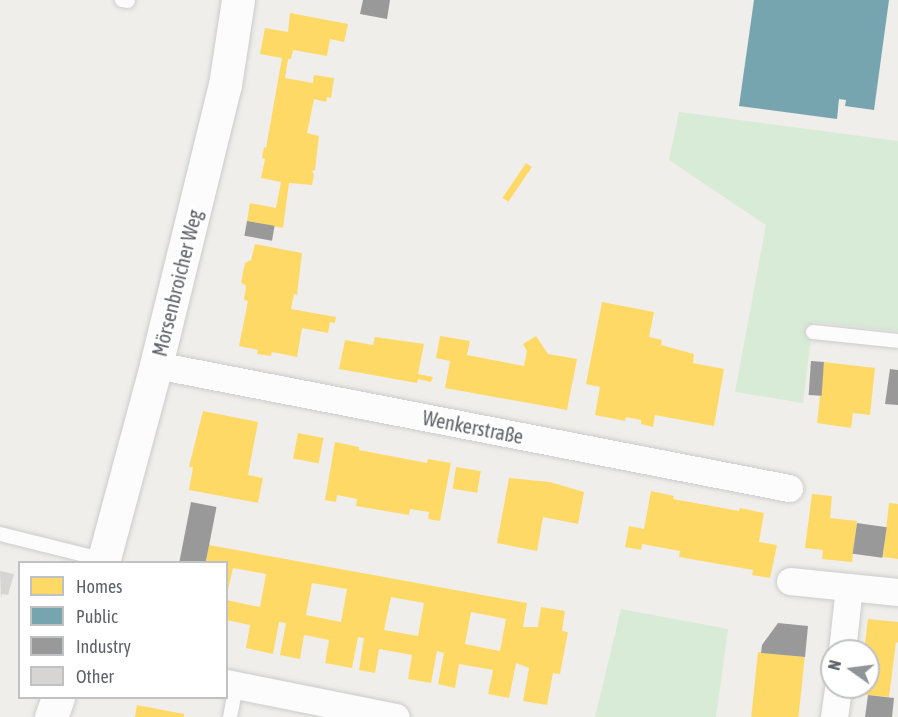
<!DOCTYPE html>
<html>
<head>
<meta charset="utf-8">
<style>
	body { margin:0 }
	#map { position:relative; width:898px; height:717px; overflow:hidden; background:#efeeea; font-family:"Asap Condensed",sans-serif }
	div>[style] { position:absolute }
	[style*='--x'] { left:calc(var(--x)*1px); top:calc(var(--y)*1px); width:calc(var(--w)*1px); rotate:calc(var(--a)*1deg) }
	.green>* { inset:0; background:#d8ebd6 }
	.homes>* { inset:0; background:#ffd966; transform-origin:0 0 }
	.public>* { inset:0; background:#76a5af }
	.industry>* { inset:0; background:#999; transform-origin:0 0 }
	.building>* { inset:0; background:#d6d5d3 }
	.roads { filter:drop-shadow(0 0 2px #cbcccc) drop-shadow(0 0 2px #cbcccc) }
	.lane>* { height:14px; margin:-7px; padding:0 7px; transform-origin:7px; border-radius:7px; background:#fdfcfc }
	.street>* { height:27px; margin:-13.5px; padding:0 13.5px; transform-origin:13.5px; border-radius:13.5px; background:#fdfcfc }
	.secondary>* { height:33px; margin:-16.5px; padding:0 16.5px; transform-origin:16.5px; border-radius:16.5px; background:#fdfcfc }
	span { translate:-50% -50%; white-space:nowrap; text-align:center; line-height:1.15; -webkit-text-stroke:6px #fff; paint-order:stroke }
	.street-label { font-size:20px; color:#5f6368 }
	.legend { position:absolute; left:18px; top:561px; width:210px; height:138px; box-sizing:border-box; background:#fff; border:2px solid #bfc1c3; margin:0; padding:8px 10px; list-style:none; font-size:18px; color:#5f6368 }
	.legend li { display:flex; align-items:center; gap:12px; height:30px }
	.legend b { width:30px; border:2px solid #bfc1c3 }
	.north { position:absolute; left:820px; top:639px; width:60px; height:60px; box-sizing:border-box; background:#fff; border:2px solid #bfc1c3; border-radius:50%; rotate:284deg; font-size:16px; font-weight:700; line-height:24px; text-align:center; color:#5f6368 }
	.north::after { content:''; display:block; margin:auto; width:21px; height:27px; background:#919496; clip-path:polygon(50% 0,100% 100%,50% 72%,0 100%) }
</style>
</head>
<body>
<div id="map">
	<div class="green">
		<i style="clip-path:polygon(679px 112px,898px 141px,898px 331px,813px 322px,803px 403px,735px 392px,766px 225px,669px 160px)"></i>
		<i style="clip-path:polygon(621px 609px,728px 629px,716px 717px,595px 717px)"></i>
	</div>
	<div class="homes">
		<i style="clip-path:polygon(290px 13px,348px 24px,344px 42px,330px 39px,327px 56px,293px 50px,291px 59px,288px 59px,285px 78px,313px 83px,314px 75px,334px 78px,331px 98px,327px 97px,326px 102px,314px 99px,307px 133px,319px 136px,315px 170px,312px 171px,314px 175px,312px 185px,289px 183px,283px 228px,247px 221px,250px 203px,276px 208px,281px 182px,261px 178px,265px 159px,262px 158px,264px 147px,266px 148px,282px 58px,260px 54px,265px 28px,288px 32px)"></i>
		<i style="left:526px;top:163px;width:7px;height:42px;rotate:34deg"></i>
		<i style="clip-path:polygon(255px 244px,302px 253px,297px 295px,294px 294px,291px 309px,336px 317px,335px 323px,330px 322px,328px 333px,302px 328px,297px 357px,272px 352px,271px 356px,257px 354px,258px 350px,239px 346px,248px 301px,244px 300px,246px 286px,241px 282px,245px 263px,251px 260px)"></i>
		<i style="clip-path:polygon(602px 302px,654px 312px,649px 337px,662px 340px,661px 345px,694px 354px,693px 363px,724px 369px,714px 426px,655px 415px,653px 427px,641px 424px,641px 420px,626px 417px,625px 421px,595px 415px,600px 387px,586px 384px)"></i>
		<i style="clip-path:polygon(440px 336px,470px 341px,467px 355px,524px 366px,527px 351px,523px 344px,536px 336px,548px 354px,577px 359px,567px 410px,445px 388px,450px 361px,436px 358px)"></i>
		<i style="clip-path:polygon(375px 337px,424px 344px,418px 374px,433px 377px,431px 382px,418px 379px,417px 383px,339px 369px,345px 340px,373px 345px)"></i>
		<i style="clip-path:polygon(824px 362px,875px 368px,870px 415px,853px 413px,851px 428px,817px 423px)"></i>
		<i style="clip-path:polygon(203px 411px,258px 422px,248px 475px,263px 478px,258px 503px,189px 490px,193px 467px,189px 467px)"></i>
		<i style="left:298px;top:433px;width:26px;height:26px;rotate:11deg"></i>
		<i style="clip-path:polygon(335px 442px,359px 447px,359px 450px,427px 463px,428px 459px,451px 463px,440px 521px,428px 519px,429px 512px,410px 509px,409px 515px,356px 506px,357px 499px,337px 495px,336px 502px,325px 500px)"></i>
		<i style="left:456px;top:467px;width:25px;height:22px;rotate:9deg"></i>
		<i style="clip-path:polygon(509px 478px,550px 482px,584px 492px,578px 524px,543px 517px,537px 551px,497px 543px)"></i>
		<i style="clip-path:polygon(651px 491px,674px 496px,673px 499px,739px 511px,740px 508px,764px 513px,759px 542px,777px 545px,770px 578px,752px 575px,753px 570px,679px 557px,680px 551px,642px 544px,641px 550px,625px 547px,629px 526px,644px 529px)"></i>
		<i style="clip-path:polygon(812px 494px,832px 496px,830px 518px,857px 521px,852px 562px,822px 559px,823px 550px,805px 548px)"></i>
		<i style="clip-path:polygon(889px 503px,898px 504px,898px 559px,883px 557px)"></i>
		<i style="clip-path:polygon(evenodd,209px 545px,527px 603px,523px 627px,538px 627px,541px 607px,565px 611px,562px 631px,568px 632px,560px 674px,553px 673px,547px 705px,523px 701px,529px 668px,516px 663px,509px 698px,488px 694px,493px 670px,459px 664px,455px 688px,438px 684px,444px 653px,437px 651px,431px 683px,408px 679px,412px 655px,379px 649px,375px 673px,359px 670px,364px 638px,358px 637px,352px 668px,325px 663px,329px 640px,304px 635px,300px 659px,280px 655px,286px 623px,279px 622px,273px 654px,246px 648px,250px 625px,226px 620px,226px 600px,260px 607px,266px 574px,233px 568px,226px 598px,226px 562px,206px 562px,209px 545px,312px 583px,347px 589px,341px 622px,306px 615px,312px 583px,209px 545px,391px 597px,424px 603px,418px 636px,384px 630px,391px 597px,209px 545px,471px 612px,506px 619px,500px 651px,465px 644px,471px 612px)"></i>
		<i style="clip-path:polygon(868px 619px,898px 622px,898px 643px,896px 642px,889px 697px,859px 694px,860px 687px,868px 687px,868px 651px,864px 651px)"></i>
		<i style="left:758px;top:652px;width:47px;height:65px;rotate:6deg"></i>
		<i style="clip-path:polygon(137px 705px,184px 714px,184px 717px,135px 717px)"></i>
	</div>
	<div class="public">
		<i style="clip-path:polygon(754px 0,889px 0,874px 110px,845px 106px,846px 100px,839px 99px,837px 119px,739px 106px)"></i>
	</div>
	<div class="industry">
		<i style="clip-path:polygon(363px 0,390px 0,387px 19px,360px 14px)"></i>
		<i style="left:247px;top:221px;width:28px;height:15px;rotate:10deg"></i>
		<i style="left:811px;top:361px;width:13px;height:34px;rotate:4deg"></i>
		<i style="clip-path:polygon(890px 369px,898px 370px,898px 405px,885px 404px)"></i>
		<i style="left:191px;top:502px;width:26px;height:61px;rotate:11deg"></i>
		<i style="left:857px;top:523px;width:30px;height:31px;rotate:8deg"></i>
		<i style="clip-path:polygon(778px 623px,808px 626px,805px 657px,761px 653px,762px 645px)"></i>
		<i style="clip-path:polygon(868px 695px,894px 698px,892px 717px,865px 717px)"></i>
	</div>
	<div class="building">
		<i style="clip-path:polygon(0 571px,14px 574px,8px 595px,2px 594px,1px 598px)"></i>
	</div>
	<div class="roads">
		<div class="lane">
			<i style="--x:122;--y:0;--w:6;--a:9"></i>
			<i style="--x:813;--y:332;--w:85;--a:6"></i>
			<i style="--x:0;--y:534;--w:107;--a:14"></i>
			<i style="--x:230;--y:717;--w:33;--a:-79"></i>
		</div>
		<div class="street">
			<i style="--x:156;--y:365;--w:645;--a:11"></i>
			<i style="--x:790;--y:581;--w:59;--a:5.8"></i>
			<i style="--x:842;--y:651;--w:64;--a:-83.8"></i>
			<i style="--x:849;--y:587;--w:49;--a:5.8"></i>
			<i style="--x:226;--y:683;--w:173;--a:11.3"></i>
			<i style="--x:834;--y:717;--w:30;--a:-82"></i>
		</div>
		<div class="secondary">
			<i style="--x:103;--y:562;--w:204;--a:-74.9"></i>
			<i style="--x:156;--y:365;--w:288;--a:-76.2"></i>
			<i style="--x:225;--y:85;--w:86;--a:-81.3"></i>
			<i style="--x:51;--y:717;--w:20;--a:-70"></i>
		</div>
	</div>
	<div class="street-label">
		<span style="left:177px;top:283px;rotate:-76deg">Mörsenbroicher Weg</span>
		<span style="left:473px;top:427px;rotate:11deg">Wenkerstraße</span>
	</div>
	<ul class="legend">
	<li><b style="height:16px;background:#ffd966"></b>Homes</li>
	<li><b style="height:16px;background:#76a5af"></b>Public</li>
	<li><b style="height:16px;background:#999"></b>Industry</li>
	<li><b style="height:16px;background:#d6d5d3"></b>Other</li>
	</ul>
	<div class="north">N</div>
</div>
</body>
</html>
